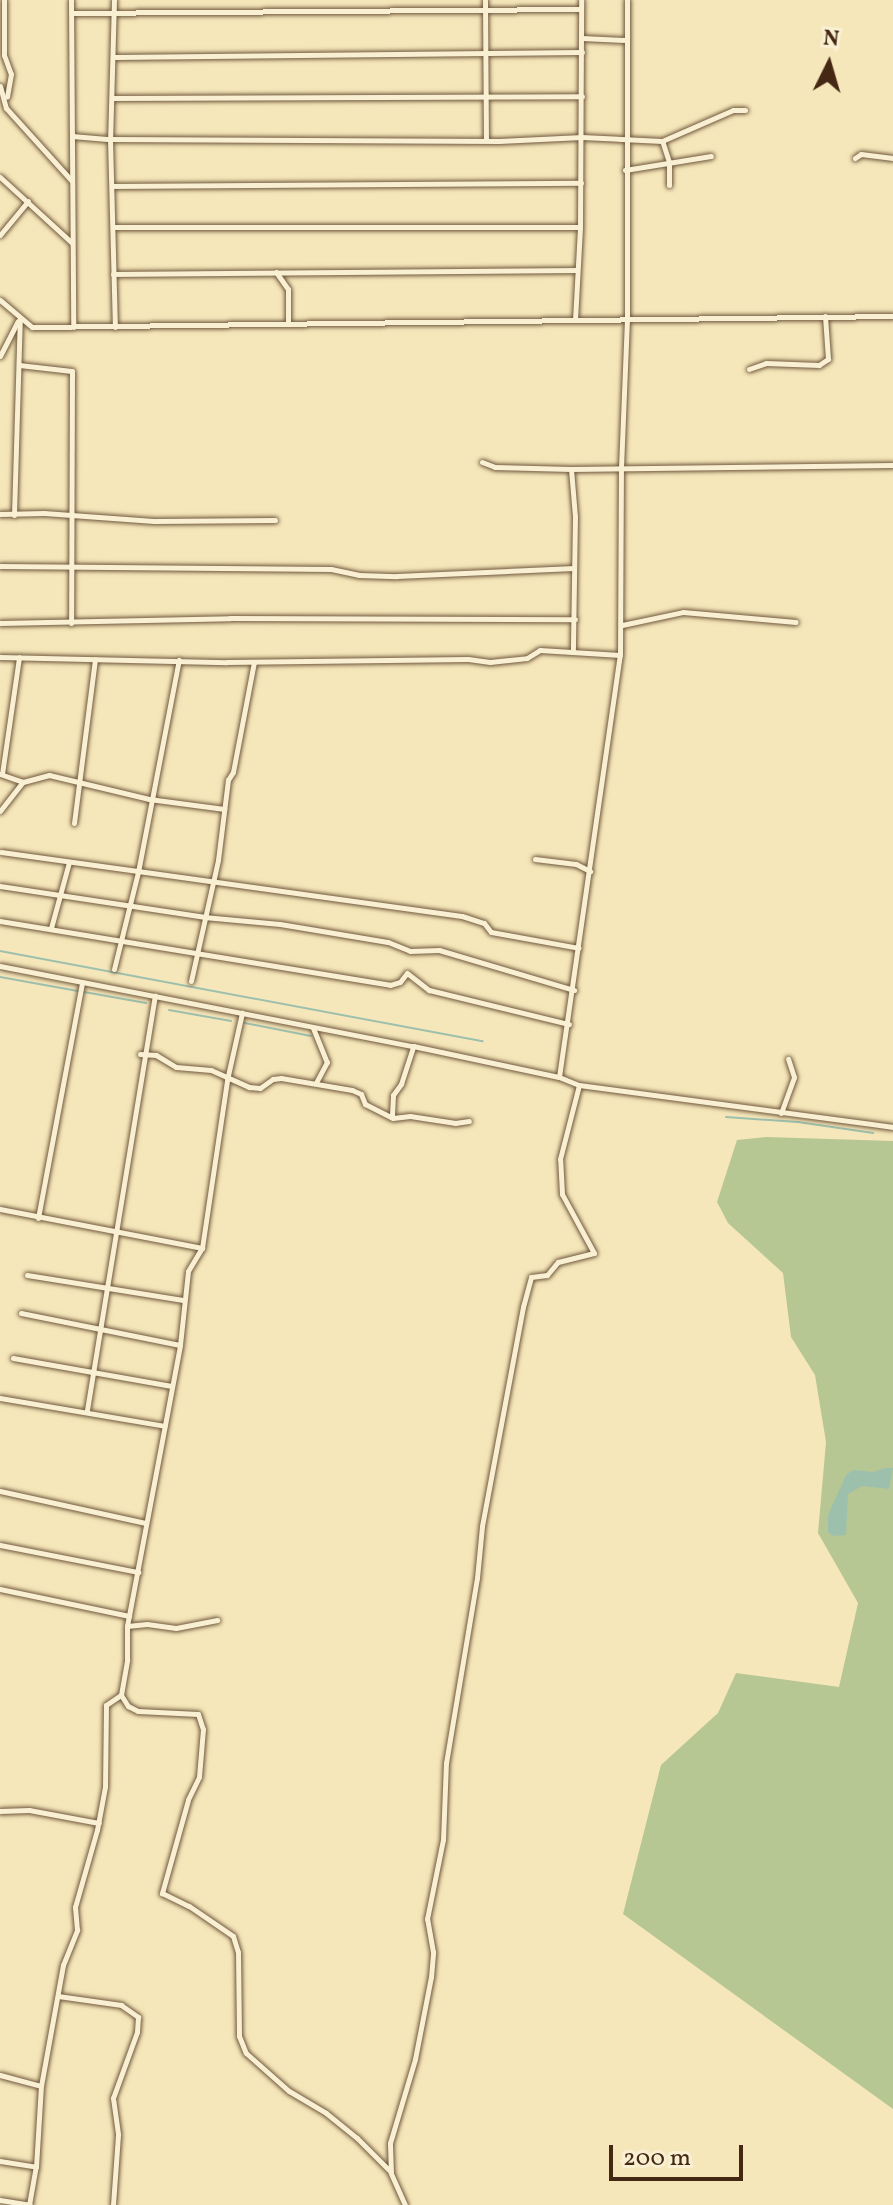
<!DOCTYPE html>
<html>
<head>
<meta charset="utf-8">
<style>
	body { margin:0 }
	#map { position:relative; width:893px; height:2205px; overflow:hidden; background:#f6e7ba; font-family:Vollkorn,serif }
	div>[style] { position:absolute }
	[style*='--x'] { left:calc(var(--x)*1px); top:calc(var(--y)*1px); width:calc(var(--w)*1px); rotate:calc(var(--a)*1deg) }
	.green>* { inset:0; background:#b6c794 }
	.water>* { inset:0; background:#9dc0ad }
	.stream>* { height:2px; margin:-1px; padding:0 1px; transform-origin:1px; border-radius:1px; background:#9dc0ad }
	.roads { filter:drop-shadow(0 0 2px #70583d) drop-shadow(0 0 2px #70583d) }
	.minor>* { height:5px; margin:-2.5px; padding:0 2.5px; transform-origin:2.5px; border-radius:2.5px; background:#f9efd2 }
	span { translate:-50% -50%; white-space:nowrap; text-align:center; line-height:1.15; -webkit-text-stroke:6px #f9efd2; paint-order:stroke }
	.north { position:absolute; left:789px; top:24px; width:80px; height:80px; -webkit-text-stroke:6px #f9efd2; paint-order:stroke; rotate:5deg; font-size:22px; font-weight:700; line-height:32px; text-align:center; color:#442813 }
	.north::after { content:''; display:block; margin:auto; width:28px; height:36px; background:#442813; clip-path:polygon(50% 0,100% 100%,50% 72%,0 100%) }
	.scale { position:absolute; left:609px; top:2145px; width:134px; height:36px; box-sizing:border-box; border:4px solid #442813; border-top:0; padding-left:10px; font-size:24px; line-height:28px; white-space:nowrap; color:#442813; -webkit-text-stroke:6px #f9efd2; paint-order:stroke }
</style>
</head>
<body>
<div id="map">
	<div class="green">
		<i style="clip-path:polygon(767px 1137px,893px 1141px,893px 2109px,623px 1914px,661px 1765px,718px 1713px,736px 1673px,839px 1687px,858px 1603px,818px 1533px,826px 1442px,815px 1375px,791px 1337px,783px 1273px,728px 1223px,717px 1202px,737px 1140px)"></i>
	</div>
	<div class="water">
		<i style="clip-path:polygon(886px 1468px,893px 1468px,889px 1489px,862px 1486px,848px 1494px,846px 1535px,833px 1536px,828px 1532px,828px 1515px,846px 1475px,853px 1470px,873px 1472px)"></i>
	</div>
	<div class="stream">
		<i style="--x:0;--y:951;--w:491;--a:10.6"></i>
		<i style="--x:0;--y:977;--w:79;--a:10.2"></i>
		<i style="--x:84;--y:992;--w:63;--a:10.1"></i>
		<i style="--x:169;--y:1010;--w:63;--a:10.1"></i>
		<i style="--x:245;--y:1023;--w:67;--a:11.1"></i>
		<i style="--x:726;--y:1117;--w:72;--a:4"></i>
		<i style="--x:798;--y:1122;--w:76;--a:8.3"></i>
	</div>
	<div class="roads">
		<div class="minor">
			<i style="--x:4;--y:0;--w:55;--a:90"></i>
			<i style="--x:4;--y:55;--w:20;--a:70"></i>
			<i style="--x:11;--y:74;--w:23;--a:100"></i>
			<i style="--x:71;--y:0;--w:327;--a:89.6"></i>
			<i style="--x:114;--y:0;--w:139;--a:91.6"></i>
			<i style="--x:110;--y:139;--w:188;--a:88.5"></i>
			<i style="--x:485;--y:0;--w:140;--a:89.6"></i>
			<i style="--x:72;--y:13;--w:509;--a:-0.45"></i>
			<i style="--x:582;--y:38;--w:44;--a:2.6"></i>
			<i style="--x:115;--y:57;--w:467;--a:-0.6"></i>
			<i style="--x:0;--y:86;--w:23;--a:75"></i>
			<i style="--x:6;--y:108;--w:98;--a:47.9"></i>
			<i style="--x:112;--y:98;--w:470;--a:-0.2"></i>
			<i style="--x:72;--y:136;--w:38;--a:5"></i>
			<i style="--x:110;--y:139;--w:389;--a:0.3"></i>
			<i style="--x:499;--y:141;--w:83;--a:-2.8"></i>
			<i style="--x:582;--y:137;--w:80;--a:2.9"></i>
			<i style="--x:855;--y:158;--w:7;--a:-34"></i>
			<i style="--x:861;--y:154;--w:32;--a:7"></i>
			<i style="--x:625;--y:170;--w:87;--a:-9.2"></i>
			<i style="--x:0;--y:177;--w:98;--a:42.5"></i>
			<i style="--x:669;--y:185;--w:23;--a:-90"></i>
			<i style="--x:669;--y:162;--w:22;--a:-108"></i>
			<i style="--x:662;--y:141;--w:77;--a:-23.6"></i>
			<i style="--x:733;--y:110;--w:12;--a:0"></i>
			<i style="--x:112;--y:186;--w:469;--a:-0.4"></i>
			<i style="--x:113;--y:227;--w:467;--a:0"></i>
			<i style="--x:0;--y:235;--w:44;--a:-50.5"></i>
			<i style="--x:276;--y:272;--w:21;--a:55"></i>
			<i style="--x:288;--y:289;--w:34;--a:90"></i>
			<i style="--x:113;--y:274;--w:463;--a:-0.5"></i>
			<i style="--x:0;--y:300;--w:42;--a:40.2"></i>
			<i style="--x:32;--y:327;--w:861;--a:-0.73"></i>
			<i style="--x:575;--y:320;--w:93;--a:-86.9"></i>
			<i style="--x:580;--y:227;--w:227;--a:-89.7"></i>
			<i style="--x:0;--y:356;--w:39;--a:-63"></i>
			<i style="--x:19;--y:365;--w:53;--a:6.5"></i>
			<i style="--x:72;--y:371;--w:252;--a:90.2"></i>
			<i style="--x:749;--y:369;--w:18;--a:-19"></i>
			<i style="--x:766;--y:363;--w:53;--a:2.2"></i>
			<i style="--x:819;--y:365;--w:11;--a:-34"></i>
			<i style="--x:828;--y:359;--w:43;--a:-94"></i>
			<i style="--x:482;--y:462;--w:14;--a:21"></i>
			<i style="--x:495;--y:467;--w:76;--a:1.5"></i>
			<i style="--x:571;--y:469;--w:322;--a:-0.7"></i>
			<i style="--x:571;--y:469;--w:48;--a:85.2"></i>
			<i style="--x:575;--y:517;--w:134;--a:90.9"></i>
			<i style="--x:0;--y:514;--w:44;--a:-1.3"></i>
			<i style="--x:44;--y:513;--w:110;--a:4.2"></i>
			<i style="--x:154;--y:521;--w:121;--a:-0.5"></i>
			<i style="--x:14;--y:515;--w:197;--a:-88.3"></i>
			<i style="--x:0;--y:566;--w:331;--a:0.5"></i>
			<i style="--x:331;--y:569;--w:29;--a:12"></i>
			<i style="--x:359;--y:575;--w:38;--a:2"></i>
			<i style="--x:397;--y:576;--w:177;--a:-2.6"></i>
			<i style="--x:0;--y:623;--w:230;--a:-1.2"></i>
			<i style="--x:230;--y:618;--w:345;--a:0.2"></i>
			<i style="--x:622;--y:625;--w:62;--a:-12"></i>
			<i style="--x:683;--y:612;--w:113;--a:5.1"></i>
			<i style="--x:0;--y:657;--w:227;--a:1.3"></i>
			<i style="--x:227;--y:662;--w:241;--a:-0.7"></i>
			<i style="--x:468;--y:659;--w:22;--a:8"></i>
			<i style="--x:490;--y:662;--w:37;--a:-6"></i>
			<i style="--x:527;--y:658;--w:15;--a:-32"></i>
			<i style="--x:540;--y:650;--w:80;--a:3.6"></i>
			<i style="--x:0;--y:774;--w:24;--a:19"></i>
			<i style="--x:23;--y:782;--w:27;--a:-15"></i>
			<i style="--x:49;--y:775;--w:103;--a:13.5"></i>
			<i style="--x:149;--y:799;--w:76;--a:7.6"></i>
			<i style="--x:2;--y:774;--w:118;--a:-81.7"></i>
			<i style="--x:0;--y:811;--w:37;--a:-52"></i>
			<i style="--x:74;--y:823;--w:165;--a:-82.7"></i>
			<i style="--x:1;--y:852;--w:465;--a:7.9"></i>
			<i style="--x:462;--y:916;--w:23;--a:18"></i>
			<i style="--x:484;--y:923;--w:11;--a:52"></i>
			<i style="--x:491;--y:932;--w:89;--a:10.3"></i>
			<i style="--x:535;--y:859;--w:41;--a:7"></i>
			<i style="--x:576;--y:864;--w:16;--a:27"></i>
			<i style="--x:0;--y:886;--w:206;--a:8.6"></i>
			<i style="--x:204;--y:917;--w:76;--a:5.3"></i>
			<i style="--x:280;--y:924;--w:109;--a:9.5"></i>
			<i style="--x:388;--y:942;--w:24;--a:22"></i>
			<i style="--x:410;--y:951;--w:29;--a:-2"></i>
			<i style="--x:439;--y:950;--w:141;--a:16.5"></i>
			<i style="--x:0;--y:921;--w:395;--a:9.3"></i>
			<i style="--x:390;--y:985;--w:10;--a:-17"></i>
			<i style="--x:400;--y:982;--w:11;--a:-52"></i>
			<i style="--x:407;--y:973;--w:28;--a:38"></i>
			<i style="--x:429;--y:990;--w:144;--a:13.7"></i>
			<i style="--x:51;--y:928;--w:68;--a:-74.7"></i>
			<i style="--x:0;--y:966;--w:421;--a:11"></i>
			<i style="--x:413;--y:1046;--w:149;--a:12"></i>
			<i style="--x:559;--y:1077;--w:22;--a:22"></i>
			<i style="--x:579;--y:1085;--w:317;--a:7.6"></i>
			<i style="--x:114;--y:969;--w:100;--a:-76.1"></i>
			<i style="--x:138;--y:872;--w:216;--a:-79.1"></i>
			<i style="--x:191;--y:981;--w:124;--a:-77.4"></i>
			<i style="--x:218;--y:860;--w:81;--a:-82.9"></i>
			<i style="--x:228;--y:780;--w:9;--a:-58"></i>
			<i style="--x:233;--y:772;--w:112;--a:-79.2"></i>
			<i style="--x:313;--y:1028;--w:37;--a:68"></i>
			<i style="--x:327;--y:1062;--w:24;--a:118"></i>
			<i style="--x:140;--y:1054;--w:16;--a:4"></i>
			<i style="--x:156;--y:1055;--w:23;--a:31"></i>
			<i style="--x:176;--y:1067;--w:35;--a:5"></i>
			<i style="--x:211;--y:1070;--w:42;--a:24.1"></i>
			<i style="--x:249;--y:1087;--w:11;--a:5"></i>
			<i style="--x:260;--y:1088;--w:16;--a:-35"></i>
			<i style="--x:273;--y:1079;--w:8;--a:-7"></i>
			<i style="--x:281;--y:1078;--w:72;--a:9.6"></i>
			<i style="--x:352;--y:1090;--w:10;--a:24"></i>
			<i style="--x:361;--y:1094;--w:11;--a:68"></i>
			<i style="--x:365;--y:1104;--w:31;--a:27"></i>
			<i style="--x:393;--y:1118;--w:17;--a:-7"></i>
			<i style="--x:410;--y:1116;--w:46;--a:8.8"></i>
			<i style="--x:455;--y:1123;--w:14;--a:-8"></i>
			<i style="--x:559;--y:1077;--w:426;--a:-81.8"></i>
			<i style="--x:620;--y:655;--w:187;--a:-89.7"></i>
			<i style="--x:621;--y:468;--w:149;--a:-87.7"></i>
			<i style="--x:627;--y:319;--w:319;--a:-90"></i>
			<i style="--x:781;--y:1113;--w:38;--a:-70"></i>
			<i style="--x:794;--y:1077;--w:19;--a:-108"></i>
			<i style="--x:392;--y:1115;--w:20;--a:-87"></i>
			<i style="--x:393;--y:1095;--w:14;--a:-54"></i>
			<i style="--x:401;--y:1084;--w:40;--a:-72"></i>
			<i style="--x:0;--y:1209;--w:206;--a:10.9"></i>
			<i style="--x:38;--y:1218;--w:240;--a:-79.4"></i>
			<i style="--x:27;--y:1275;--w:158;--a:9.1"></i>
			<i style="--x:21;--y:1313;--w:162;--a:11.4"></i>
			<i style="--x:13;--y:1358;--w:161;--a:10"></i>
			<i style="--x:0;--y:1398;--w:167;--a:9.6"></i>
			<i style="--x:87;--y:1410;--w:420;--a:-80.7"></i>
			<i style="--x:0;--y:1491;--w:149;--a:12.4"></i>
			<i style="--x:0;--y:1545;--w:141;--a:11.1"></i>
			<i style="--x:0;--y:1589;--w:132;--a:11.8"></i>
			<i style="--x:127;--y:1626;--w:20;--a:-6"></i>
			<i style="--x:147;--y:1624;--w:29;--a:8"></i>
			<i style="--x:176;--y:1628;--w:42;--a:-11"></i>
			<i style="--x:121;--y:1695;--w:13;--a:58"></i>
			<i style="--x:128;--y:1706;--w:11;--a:27"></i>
			<i style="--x:138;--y:1711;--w:60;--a:2.9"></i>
			<i style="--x:198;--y:1714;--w:16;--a:72"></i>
			<i style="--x:203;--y:1729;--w:48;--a:94.8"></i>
			<i style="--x:199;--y:1777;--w:25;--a:116"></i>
			<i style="--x:188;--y:1800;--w:97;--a:105.6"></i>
			<i style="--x:162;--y:1893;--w:30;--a:26"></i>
			<i style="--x:189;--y:1906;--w:53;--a:34.3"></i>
			<i style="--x:233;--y:1936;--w:17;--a:73"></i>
			<i style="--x:238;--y:1952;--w:84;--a:89.3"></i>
			<i style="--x:239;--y:2036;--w:18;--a:68"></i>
			<i style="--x:246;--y:2053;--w:57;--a:41.5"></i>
			<i style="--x:289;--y:2091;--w:43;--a:30.7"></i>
			<i style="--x:326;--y:2113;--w:40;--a:39"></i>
			<i style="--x:357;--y:2138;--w:48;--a:45"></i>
			<i style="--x:0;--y:1811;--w:29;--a:-2"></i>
			<i style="--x:29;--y:1810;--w:71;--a:10.5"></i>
			<i style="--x:58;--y:1996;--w:64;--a:8.1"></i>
			<i style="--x:121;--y:2005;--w:21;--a:35"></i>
			<i style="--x:138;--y:2017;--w:15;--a:94"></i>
			<i style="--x:137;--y:2032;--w:70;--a:110"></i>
			<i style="--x:113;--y:2098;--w:37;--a:82"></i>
			<i style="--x:118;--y:2135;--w:70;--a:94.1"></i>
			<i style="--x:0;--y:2075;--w:42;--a:15"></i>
			<i style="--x:0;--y:2161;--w:36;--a:9"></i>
			<i style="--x:0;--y:2200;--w:30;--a:9"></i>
			<i style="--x:29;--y:2205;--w:39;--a:-80"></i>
			<i style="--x:36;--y:2167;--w:81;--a:-86.5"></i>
			<i style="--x:41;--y:2086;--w:123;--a:-79.7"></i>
			<i style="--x:63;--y:1965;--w:38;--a:-68"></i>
			<i style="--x:77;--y:1930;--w:23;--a:-95"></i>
			<i style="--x:75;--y:1907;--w:80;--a:-74.1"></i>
			<i style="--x:97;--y:1830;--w:44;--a:-79.5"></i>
			<i style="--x:105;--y:1787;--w:82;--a:-89.3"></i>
			<i style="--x:106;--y:1705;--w:18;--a:-34"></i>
			<i style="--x:121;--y:1695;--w:36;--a:-80"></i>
			<i style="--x:127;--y:1660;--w:34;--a:-90"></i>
			<i style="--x:127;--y:1626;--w:286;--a:-79.3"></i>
			<i style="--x:180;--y:1345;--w:74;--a:-83.8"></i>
			<i style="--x:188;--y:1271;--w:27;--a:-59"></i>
			<i style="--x:202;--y:1248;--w:170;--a:-81.5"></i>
			<i style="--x:227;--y:1080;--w:69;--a:-77.4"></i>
			<i style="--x:405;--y:2205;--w:35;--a:-114"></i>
			<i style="--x:391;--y:2173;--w:30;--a:-92"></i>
			<i style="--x:390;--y:2143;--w:88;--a:-73.4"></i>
			<i style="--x:415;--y:2059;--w:84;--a:-79"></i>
			<i style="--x:431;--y:1977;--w:25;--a:-85"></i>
			<i style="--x:433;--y:1952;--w:34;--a:-100"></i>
			<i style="--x:427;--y:1919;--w:81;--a:-78.6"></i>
			<i style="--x:443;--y:1840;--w:77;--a:-87.8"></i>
			<i style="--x:446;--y:1763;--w:188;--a:-80.5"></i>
			<i style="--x:477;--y:1578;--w:52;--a:-84.5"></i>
			<i style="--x:482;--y:1526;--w:223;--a:-79.4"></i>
			<i style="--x:523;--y:1307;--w:31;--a:-75"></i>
			<i style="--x:531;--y:1277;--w:16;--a:-7"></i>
			<i style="--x:547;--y:1275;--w:17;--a:-50"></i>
			<i style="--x:558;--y:1262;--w:37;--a:-14"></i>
			<i style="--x:594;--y:1253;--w:67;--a:-118.5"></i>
			<i style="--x:562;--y:1194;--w:35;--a:-93"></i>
			<i style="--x:560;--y:1159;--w:76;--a:-75.6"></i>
		</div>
	</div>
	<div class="north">N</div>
	<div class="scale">200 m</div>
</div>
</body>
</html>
